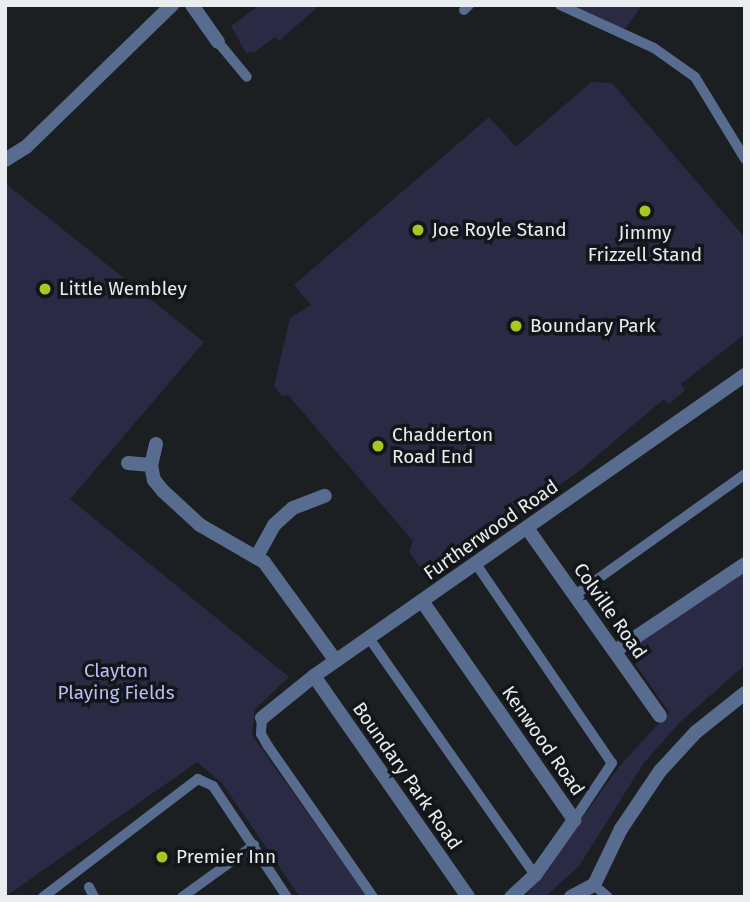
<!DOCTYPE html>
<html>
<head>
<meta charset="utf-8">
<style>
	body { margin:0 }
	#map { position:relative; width:750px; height:902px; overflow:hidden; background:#1b1f22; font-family:"Fira Sans",sans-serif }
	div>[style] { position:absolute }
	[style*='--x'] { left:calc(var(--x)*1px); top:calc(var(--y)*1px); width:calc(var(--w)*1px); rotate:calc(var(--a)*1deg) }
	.green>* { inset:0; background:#2a2a45 }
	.service>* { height:10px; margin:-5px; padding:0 5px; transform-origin:5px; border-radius:5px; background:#576c8f }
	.minor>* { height:14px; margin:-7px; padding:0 7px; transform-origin:7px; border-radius:7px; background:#576c8f }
	.dots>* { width:19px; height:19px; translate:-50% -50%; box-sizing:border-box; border:4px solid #121619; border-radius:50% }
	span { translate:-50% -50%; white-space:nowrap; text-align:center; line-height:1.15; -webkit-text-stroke:7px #121619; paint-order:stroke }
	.poi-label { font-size:19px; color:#eaedef }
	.left { translate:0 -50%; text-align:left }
	.street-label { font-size:19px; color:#eaedef }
	.park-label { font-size:19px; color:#bbbdf8 }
	.frame { position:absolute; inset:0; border:7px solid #eaedef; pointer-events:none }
</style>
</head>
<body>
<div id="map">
	<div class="green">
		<i style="clip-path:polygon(260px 5px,320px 5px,279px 41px,275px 37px,255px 52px,246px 53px,231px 26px)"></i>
		<i style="clip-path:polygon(573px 5px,642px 5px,624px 30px)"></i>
		<i style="clip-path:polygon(591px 82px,612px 83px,745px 238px,745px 334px,681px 384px,685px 390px,669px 404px,664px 399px,579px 471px,426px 577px,409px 551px,413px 541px,288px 395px,282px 396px,274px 386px,290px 318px,311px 305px,294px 285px,489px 117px,516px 147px)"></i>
		<i style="clip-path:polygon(5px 183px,204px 342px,70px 499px,289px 677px,255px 709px,252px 735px,367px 897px,300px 897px,222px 783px,197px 762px,5px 897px)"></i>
		<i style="clip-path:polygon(745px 570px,745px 665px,679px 723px,643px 764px,579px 866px,545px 897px,525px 897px,618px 768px,669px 712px,626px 651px)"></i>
	</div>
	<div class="service">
		<i style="--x:560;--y:5;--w:103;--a:24.6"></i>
		<i style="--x:654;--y:48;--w:50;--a:35.3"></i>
		<i style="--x:695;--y:77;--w:96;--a:58.6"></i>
		<i style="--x:464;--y:10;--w:7;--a:-45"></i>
		<i style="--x:218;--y:42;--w:45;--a:50.4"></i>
		<i style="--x:476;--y:564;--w:241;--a:55.7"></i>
		<i style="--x:612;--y:763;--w:69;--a:123.7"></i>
		<i style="--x:575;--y:595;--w:209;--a:-35.4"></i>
		<i style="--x:369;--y:638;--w:289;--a:55"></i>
		<i style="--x:262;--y:718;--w:16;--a:94"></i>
		<i style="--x:261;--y:734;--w:14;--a:60"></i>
		<i style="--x:268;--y:746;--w:184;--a:55.2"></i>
		<i style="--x:594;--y:885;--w:18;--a:41"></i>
		<i style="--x:89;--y:887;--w:11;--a:63"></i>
		<i style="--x:43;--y:897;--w:195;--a:-37.3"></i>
		<i style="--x:198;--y:779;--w:17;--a:25"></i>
		<i style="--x:213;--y:786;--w:133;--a:56.3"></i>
		<i style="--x:182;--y:897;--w:89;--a:-35.8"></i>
	</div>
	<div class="minor">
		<i style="--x:192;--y:5;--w:45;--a:54.9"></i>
		<i style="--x:5;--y:160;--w:25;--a:-32"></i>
		<i style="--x:26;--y:147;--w:204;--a:-44.2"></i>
		<i style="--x:156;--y:444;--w:22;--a:103"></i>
		<i style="--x:151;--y:465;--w:15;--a:79"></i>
		<i style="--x:154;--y:480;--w:14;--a:51"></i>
		<i style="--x:163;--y:491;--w:50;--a:42.6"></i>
		<i style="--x:200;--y:525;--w:74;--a:30"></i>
		<i style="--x:264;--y:562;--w:122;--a:54"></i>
		<i style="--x:128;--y:463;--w:23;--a:5"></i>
		<i style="--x:527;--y:528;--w:230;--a:54.7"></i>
		<i style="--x:257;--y:556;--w:35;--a:-61"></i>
		<i style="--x:274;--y:525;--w:25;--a:-42"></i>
		<i style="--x:293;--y:508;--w:34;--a:-21"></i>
		<i style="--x:422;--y:601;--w:267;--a:55.2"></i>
		<i style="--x:574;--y:820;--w:67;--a:125.3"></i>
		<i style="--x:535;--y:875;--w:33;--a:137"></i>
		<i style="--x:615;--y:651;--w:156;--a:-33.8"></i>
		<i style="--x:314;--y:676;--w:269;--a:55.1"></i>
		<i style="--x:262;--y:718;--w:67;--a:-38.9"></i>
		<i style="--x:314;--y:676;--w:526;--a:-34.93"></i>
		<i style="--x:571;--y:897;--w:26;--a:-28"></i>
		<i style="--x:594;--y:885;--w:62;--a:-64.3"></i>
		<i style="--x:621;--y:829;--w:70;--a:-56.1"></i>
		<i style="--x:660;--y:771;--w:53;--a:-47.3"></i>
		<i style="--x:696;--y:732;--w:63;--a:-38.5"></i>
	</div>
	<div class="dots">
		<i style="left:645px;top:211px;background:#a6c820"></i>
		<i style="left:418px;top:230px;background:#a6c820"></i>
		<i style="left:45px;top:289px;background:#a6c820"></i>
		<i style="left:516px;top:326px;background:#a6c820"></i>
		<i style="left:378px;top:446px;background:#a6c820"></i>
		<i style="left:162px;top:857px;background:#a6c820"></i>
	</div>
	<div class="poi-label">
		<span class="left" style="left:432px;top:230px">Joe Royle Stand</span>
		<span style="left:645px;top:244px">Jimmy<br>Frizzell Stand</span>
		<span class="left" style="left:59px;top:289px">Little Wembley</span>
		<span class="left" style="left:530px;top:326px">Boundary Park</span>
		<span class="left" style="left:392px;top:446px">Chadderton<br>Road End</span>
		<span class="left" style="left:176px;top:857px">Premier Inn</span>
	</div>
	<div class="street-label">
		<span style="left:491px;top:530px;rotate:-35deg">Furtherwood Road</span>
		<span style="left:610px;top:611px;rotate:55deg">Colville Road</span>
		<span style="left:543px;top:741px;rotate:55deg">Kenwood Road</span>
		<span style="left:407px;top:776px;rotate:55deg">Boundary Park Road</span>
	</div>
	<div class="park-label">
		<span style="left:116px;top:682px">Clayton<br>Playing Fields</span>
	</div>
	<div class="frame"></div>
</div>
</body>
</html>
